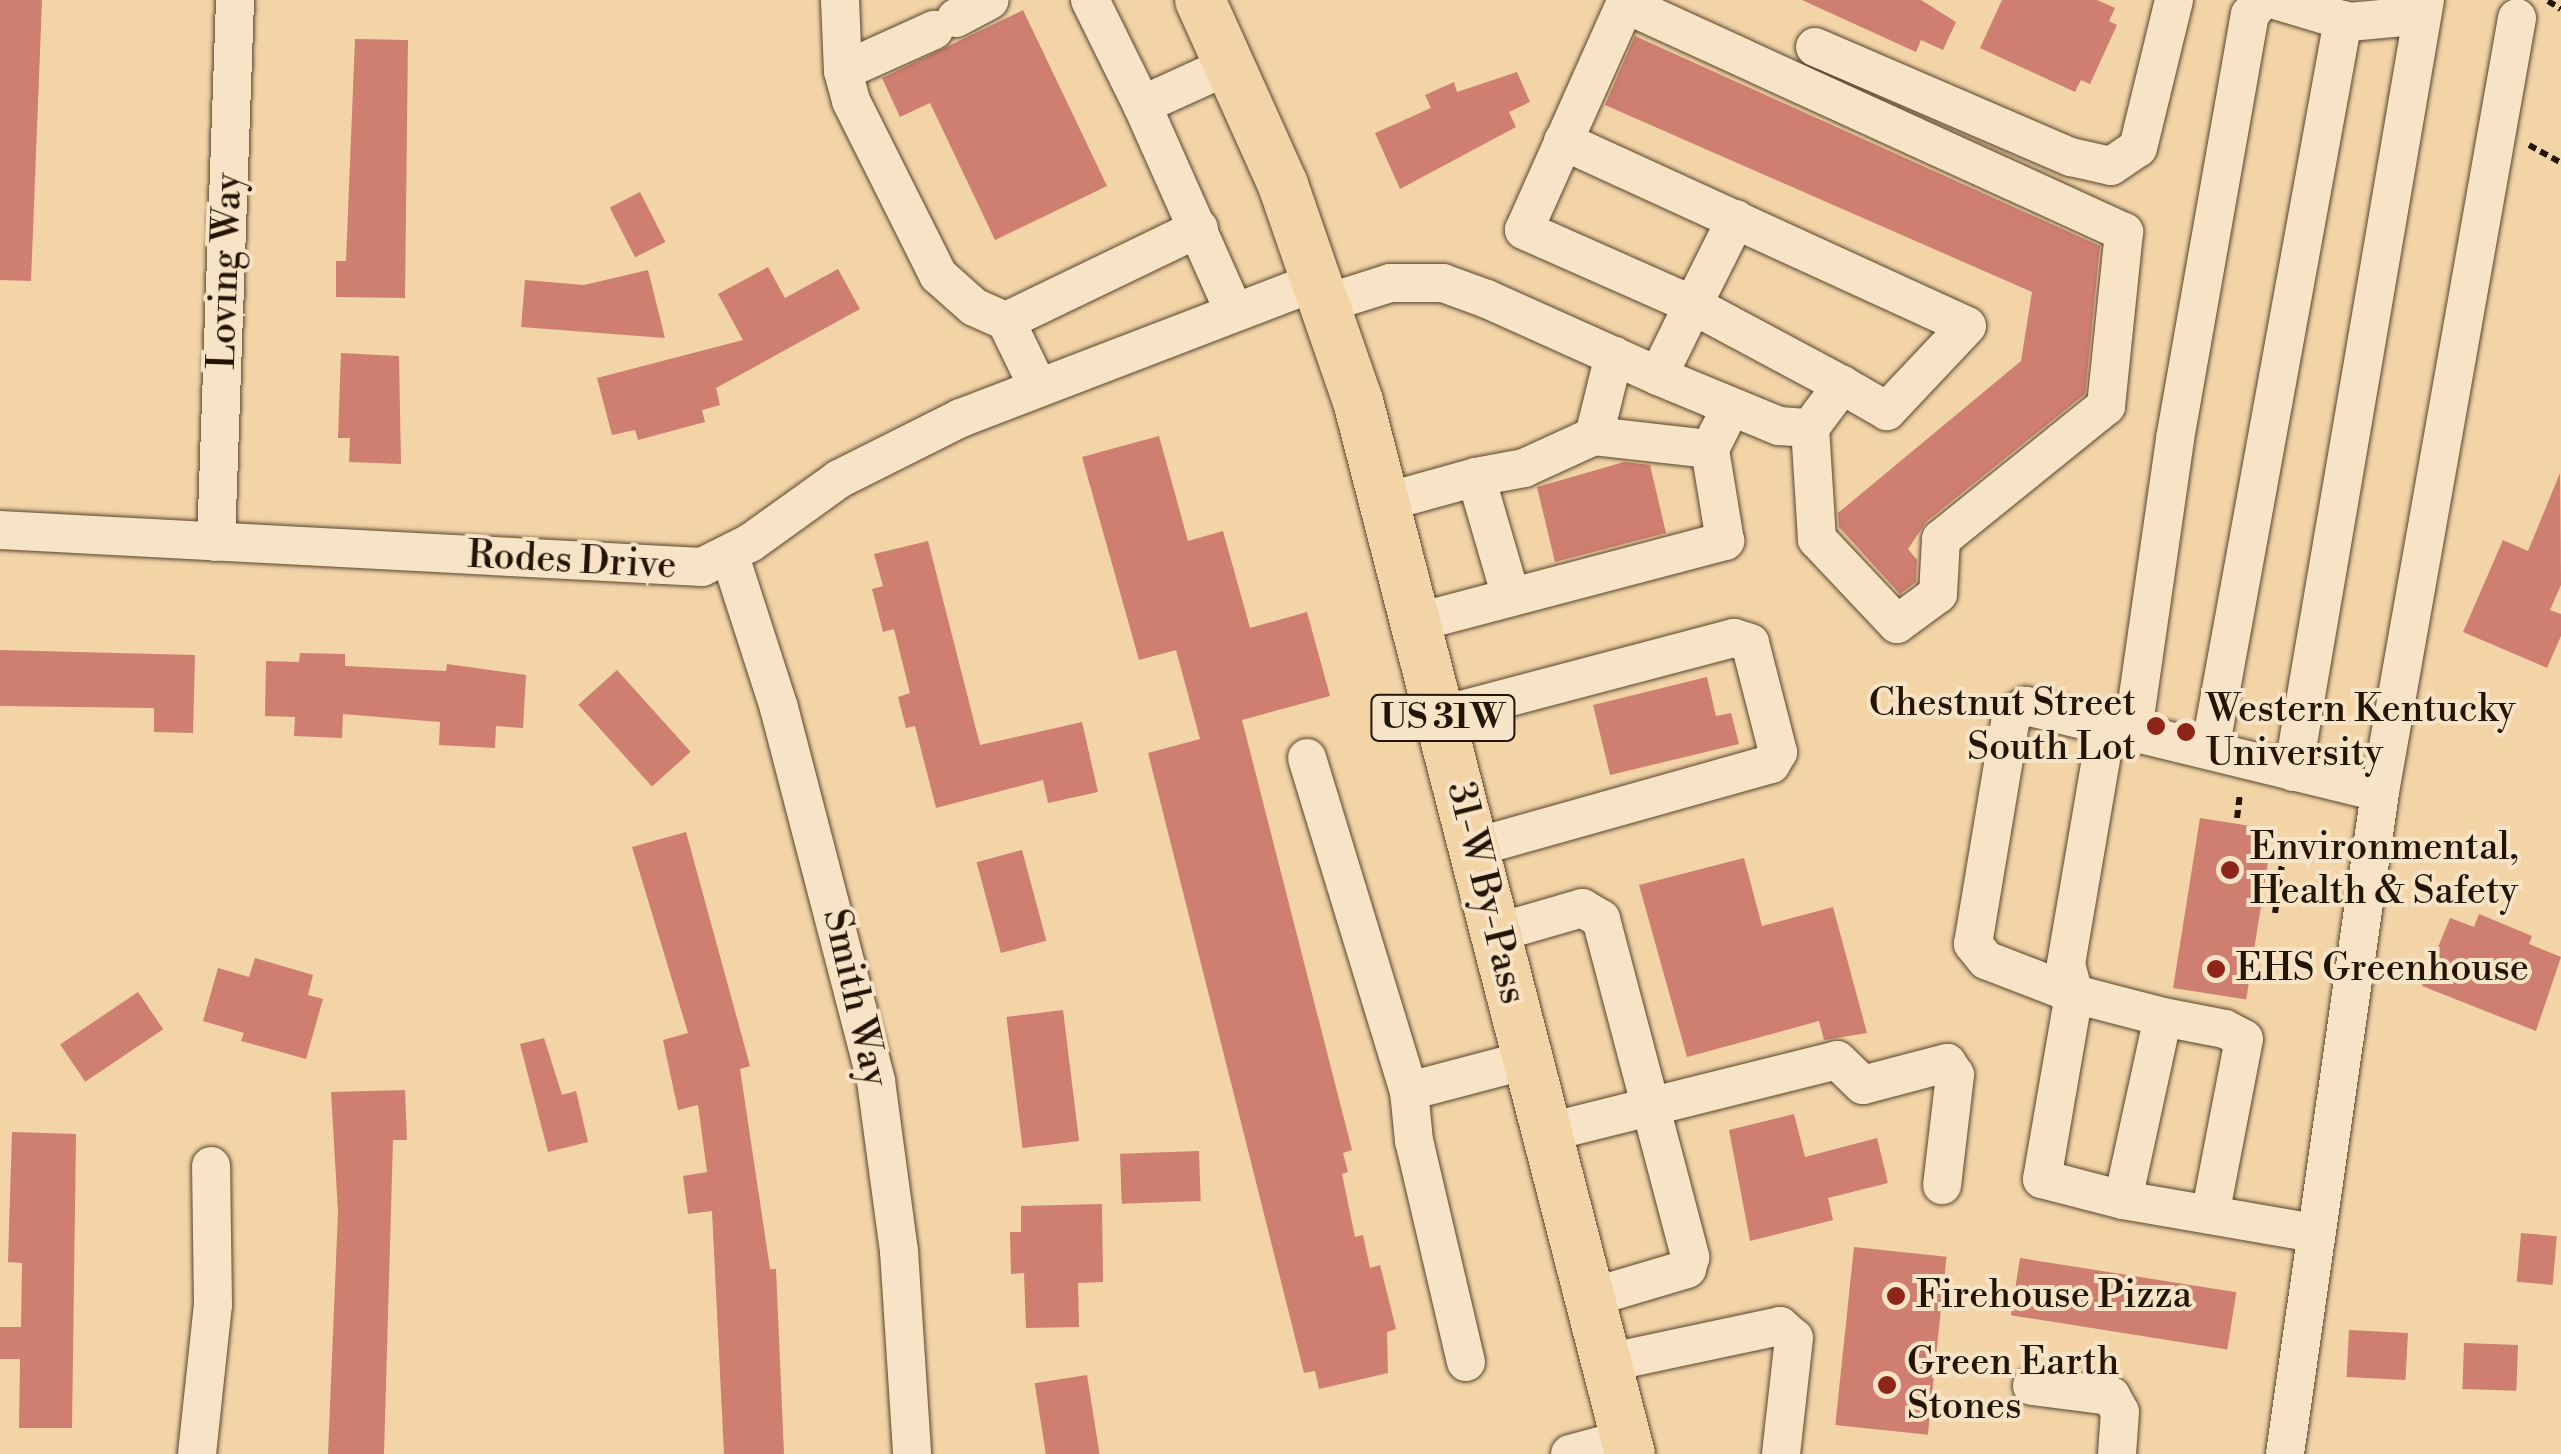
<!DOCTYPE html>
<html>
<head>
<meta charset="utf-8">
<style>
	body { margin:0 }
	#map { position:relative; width:2561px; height:1454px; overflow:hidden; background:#f2d4a7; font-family:"Libre Bodoni",serif }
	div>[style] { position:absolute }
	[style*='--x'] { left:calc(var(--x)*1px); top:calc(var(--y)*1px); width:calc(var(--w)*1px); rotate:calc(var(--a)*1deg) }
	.building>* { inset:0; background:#ce7f6f; transform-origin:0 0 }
	.path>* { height:6px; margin-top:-3px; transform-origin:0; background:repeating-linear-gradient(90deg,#231504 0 8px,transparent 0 13px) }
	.roads { filter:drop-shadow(0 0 2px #57452d) drop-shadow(0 0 2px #57452d) }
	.minor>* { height:38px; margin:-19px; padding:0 19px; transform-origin:19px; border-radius:19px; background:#f7e3c6 }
	.major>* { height:50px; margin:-25px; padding:0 25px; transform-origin:25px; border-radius:25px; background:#f2d4a7 }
	.dots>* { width:28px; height:28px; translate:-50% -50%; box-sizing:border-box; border:5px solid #f7e3c6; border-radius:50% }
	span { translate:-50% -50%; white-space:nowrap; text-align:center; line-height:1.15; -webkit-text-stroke:8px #f7e3c6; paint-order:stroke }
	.shield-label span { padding:2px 8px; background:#f7e3c6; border:2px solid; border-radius:8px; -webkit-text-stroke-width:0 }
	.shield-label { font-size:35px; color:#231504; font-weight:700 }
	.street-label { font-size:38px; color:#231504 }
	.poi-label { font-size:38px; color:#231504 }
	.right { translate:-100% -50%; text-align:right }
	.left { translate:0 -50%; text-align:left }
</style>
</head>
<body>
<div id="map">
	<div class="building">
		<i style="clip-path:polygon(0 0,42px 0,31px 281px,0 280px)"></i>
		<i style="clip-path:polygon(1802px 0,1921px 0,1956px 22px,1943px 50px,1921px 40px,1916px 52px)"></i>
		<i style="clip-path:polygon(2002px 0,2097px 0,2115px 8px,2109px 21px,2117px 25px,2090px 84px,2081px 80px,2075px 92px,1980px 48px)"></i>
		<i style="clip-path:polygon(1023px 10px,1107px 186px,995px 240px,930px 103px,900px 117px,882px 78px)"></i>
		<i style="clip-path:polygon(1635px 36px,2100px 246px,2085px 394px,1926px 522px,1908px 549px,1917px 560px,1916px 582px,1900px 594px,1839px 527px,1838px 513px,2021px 361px,2032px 292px,1605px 105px)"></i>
		<i style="clip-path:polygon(355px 39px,408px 40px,405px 298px,336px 297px,336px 261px,346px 261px)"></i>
		<i style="clip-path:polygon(1517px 72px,1530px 102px,1509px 112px,1516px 127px,1400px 189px,1375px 133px,1431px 108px,1425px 95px,1454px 82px,1457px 92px)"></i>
		<i style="left:640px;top:192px;width:56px;height:34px;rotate:63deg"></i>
		<i style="clip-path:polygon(768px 267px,785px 298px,838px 269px,860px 309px,716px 388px,720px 405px,702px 410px,705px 422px,638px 440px,635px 430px,612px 435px,597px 378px,743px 340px,718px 294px)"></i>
		<i style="clip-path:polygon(648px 270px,665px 338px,521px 327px,525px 280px,584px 285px)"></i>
		<i style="clip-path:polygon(341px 353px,399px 356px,401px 464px,349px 462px,350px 438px,338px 438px)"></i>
		<i style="clip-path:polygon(1159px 436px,1188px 541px,1223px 531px,1250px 628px,1307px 612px,1330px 696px,1242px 720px,1352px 1150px,1343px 1153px,1348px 1172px,1342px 1174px,1355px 1237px,1363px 1235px,1370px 1268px,1380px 1265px,1396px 1329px,1387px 1332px,1388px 1373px,1319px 1389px,1315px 1371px,1304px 1373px,1148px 753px,1200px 739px,1176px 650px,1139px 660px,1082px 457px)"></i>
		<i style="clip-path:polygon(1624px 462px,1650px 465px,1666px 533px,1555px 562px,1537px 487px)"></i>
		<i style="clip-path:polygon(2560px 473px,2561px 585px,2550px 610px,2561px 614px,2561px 636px,2547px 668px,2463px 632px,2503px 540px,2528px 551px)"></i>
		<i style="clip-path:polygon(928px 541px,980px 745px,1082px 722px,1098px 792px,1048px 803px,1043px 780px,936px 808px,915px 726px,906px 728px,898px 697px,910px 693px,894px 629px,883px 632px,872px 589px,883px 586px,874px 554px)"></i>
		<i style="clip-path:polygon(0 650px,195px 655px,193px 733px,154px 732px,154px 708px,0 706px)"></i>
		<i style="clip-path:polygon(300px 653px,345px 654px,345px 666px,446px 671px,447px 664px,526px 675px,523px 728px,496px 726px,495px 748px,439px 745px,440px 722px,343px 714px,342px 738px,294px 736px,295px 717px,265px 716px,266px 661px,299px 662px)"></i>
		<i style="left:617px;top:670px;width:110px;height:52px;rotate:48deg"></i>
		<i style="clip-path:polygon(1707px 677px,1716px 716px,1731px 713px,1739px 744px,1610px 775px,1593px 705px)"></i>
		<i style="left:2200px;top:818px;width:74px;height:172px;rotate:9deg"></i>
		<i style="clip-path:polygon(686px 832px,750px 1066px,740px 1069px,770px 1269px,776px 1269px,784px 1454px,724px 1454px,712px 1211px,688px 1214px,683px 1176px,707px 1172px,698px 1105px,678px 1110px,663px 1040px,688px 1033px,632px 847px)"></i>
		<i style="left:1022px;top:850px;width:94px;height:47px;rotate:75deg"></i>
		<i style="clip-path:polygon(1744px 858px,1762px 926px,1833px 907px,1867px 1033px,1824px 1040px,1819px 1021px,1687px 1057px,1639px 885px)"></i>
		<i style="clip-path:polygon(2479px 914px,2532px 936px,2529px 944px,2561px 957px,2536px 1031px,2422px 986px,2450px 918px,2474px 927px)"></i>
		<i style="clip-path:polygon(255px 958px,313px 975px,308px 995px,323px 999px,306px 1059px,241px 1041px,244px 1033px,203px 1021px,218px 968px,249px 977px)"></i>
		<i style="left:138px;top:992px;width:45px;height:94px;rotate:56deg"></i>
		<i style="left:1063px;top:1010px;width:132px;height:57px;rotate:83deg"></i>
		<i style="clip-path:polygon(544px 1038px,562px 1095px,576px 1091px,588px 1142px,548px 1152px,520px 1044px)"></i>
		<i style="clip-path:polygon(405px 1090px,407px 1140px,393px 1140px,384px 1454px,328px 1454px,338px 1212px,331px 1092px)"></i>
		<i style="clip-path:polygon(1794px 1114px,1805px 1157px,1877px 1138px,1888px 1183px,1828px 1198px,1833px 1220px,1750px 1241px,1729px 1130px)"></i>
		<i style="clip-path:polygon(12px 1132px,76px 1134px,72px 1428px,19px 1428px,20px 1359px,0 1359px,0 1327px,21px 1327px,22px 1263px,8px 1262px)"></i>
		<i style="left:1199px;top:1151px;width:50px;height:79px;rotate:88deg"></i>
		<i style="clip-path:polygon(1102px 1204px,1103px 1282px,1078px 1283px,1079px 1327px,1026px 1328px,1024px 1273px,1011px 1274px,1010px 1232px,1021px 1232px,1021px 1206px)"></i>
		<i style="left:2521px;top:1233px;width:36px;height:49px;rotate:5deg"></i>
		<i style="left:1854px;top:1247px;width:93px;height:179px;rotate:6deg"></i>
		<i style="left:2020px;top:1258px;width:219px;height:58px;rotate:9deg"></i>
		<i style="left:2349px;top:1330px;width:59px;height:47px;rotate:3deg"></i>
		<i style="left:2464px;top:1343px;width:54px;height:46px;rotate:2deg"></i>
		<i style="left:1087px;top:1375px;width:80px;height:53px;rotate:81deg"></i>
	</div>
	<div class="path">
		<i style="--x:2548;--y:1;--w:15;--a:32"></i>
		<i style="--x:2529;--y:145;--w:37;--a:29"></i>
		<i style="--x:2237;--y:818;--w:23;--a:-83"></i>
		<i style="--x:2275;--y:913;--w:71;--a:-81.9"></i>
		<i style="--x:2285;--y:843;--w:9;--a:-167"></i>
	</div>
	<div class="roads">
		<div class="minor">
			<i style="--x:840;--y:0;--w:71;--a:87.6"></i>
			<i style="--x:843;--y:71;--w:100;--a:-24.3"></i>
			<i style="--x:1090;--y:0;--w:117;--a:63.7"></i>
			<i style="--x:2275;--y:0;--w:77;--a:16.6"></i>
			<i style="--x:2349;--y:22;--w:55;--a:-5.2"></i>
			<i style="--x:2404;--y:17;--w:20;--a:-60"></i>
			<i style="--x:956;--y:18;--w:38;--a:-28"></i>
			<i style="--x:1815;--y:47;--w:279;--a:23.3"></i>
			<i style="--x:2071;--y:157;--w:41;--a:12.7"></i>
			<i style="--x:2111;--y:166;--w:32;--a:-34"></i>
			<i style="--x:2138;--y:148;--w:152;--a:-76.3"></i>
			<i style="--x:1232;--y:64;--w:99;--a:155.5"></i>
			<i style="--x:1142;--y:105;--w:227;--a:66"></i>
			<i style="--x:843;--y:71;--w:31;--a:75"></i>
			<i style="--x:851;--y:101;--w:195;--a:63.4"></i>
			<i style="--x:938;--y:275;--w:48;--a:41.6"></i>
			<i style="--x:974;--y:307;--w:35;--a:24"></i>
			<i style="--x:1563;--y:141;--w:444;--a:24.6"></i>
			<i style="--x:1967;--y:326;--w:117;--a:133.3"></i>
			<i style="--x:1887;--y:411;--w:52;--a:-150"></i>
			<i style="--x:1736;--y:219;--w:96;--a:116.6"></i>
			<i style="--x:1693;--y:305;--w:185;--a:-156.1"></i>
			<i style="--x:1524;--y:230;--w:248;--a:-65.9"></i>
			<i style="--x:1625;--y:4;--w:549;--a:24.56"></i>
			<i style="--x:2124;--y:232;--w:175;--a:95.9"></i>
			<i style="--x:2106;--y:406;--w:212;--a:141.1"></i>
			<i style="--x:1941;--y:539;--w:55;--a:93.1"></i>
			<i style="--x:1938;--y:594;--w:51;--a:143.8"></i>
			<i style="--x:1897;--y:624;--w:117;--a:-133.3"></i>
			<i style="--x:1817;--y:539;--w:111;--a:-93.6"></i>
			<i style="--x:1327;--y:303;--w:66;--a:-17.6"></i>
			<i style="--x:1390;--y:283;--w:53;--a:0"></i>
			<i style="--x:1443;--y:283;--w:47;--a:20"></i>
			<i style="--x:1487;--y:299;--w:188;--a:24.2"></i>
			<i style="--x:1658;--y:376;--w:131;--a:22.5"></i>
			<i style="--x:1779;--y:426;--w:31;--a:4"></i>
			<i style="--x:1810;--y:428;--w:54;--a:-53.3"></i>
			<i style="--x:1842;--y:385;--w:169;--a:-151.8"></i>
			<i style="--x:1693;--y:305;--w:79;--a:116.2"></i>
			<i style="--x:1038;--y:387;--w:73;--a:-115.9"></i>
			<i style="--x:1006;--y:321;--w:214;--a:-25.7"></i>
			<i style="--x:1594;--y:436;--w:117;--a:6.4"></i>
			<i style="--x:1386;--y:502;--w:93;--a:-15.5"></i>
			<i style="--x:0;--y:530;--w:703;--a:3.02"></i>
			<i style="--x:702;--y:567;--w:54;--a:-26.6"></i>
			<i style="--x:750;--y:543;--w:110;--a:-35.7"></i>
			<i style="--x:839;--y:479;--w:136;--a:-26.6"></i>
			<i style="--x:961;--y:418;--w:382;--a:-21"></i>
			<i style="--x:216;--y:542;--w:542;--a:-87.99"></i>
			<i style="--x:730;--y:556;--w:160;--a:72.1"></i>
			<i style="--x:779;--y:708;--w:385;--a:75.4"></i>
			<i style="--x:876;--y:1081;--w:172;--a:82.3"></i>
			<i style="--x:899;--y:1251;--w:203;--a:86.3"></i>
			<i style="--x:1511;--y:597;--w:125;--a:-106.3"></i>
			<i style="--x:1476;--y:477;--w:49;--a:-10.6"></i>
			<i style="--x:1524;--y:468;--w:77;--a:-24.6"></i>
			<i style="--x:1594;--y:436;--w:83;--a:-76.1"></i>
			<i style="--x:1418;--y:622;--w:318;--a:-14.8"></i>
			<i style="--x:1725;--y:541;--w:93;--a:-99.3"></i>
			<i style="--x:1710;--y:449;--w:47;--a:-63.4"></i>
			<i style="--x:1442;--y:715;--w:302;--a:-14.8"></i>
			<i style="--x:1734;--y:638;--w:17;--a:17"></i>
			<i style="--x:1750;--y:643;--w:113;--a:75.6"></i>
			<i style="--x:1778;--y:752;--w:14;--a:120"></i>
			<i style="--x:1771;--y:764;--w:307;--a:164.3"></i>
			<i style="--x:2133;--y:731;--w:295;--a:-81.8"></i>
			<i style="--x:2175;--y:439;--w:431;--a:-80"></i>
			<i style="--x:2250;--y:15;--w:19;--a:-54"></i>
			<i style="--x:2210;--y:750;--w:742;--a:-79.67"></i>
			<i style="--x:1307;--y:758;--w:348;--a:73"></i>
			<i style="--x:2293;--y:772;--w:783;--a:-80.3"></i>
			<i style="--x:2380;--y:792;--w:786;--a:-79.96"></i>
			<i style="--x:1496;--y:933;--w:90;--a:-16.2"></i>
			<i style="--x:1582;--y:908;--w:22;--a:30"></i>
			<i style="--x:1601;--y:919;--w:350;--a:75.2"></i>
			<i style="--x:1690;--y:1257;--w:12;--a:104"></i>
			<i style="--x:1687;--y:1269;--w:102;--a:163.5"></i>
			<i style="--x:2074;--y:994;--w:94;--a:-158.9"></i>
			<i style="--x:1986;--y:960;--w:21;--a:-129"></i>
			<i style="--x:1973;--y:944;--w:231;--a:-80.5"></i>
			<i style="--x:2011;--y:716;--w:18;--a:-34"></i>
			<i style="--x:2026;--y:706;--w:364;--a:13.7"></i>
			<i style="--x:2380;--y:792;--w:669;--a:98.17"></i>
			<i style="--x:2074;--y:994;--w:31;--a:-105"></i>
			<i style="--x:2066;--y:964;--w:243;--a:-80.3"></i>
			<i style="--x:2163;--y:1017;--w:92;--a:-165.5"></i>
			<i style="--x:2074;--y:994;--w:188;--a:99.8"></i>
			<i style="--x:2042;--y:1179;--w:84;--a:14.5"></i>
			<i style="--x:2123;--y:1200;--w:194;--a:9.8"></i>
			<i style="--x:1545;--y:1133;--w:301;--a:-14"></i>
			<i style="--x:1837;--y:1060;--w:36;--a:44"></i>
			<i style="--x:1863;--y:1085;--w:87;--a:-14.7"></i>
			<i style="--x:1947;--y:1063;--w:14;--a:56"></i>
			<i style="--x:1955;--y:1075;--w:111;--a:96.7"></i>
			<i style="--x:2123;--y:1200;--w:187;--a:-77.7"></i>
			<i style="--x:2163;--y:1017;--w:63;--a:11"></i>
			<i style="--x:2225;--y:1029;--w:21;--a:28"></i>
			<i style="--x:2244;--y:1039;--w:179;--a:100.9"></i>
			<i style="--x:1466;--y:1362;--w:227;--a:-103.2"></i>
			<i style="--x:1414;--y:1141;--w:50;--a:-95.7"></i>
			<i style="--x:1409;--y:1091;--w:122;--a:-14.7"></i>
			<i style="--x:1606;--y:1363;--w:178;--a:-12"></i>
			<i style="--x:1780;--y:1326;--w:18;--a:41"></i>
			<i style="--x:1794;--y:1338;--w:117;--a:96.4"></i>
			<i style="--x:2032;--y:1386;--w:80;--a:7.2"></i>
			<i style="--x:2111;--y:1396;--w:18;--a:61"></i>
			<i style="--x:2120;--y:1412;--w:42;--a:94.1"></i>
			<i style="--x:197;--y:1454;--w:150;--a:-83.9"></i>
			<i style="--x:213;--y:1305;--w:139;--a:-90.8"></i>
			<i style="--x:1570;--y:1454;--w:58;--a:-15"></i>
		</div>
		<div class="major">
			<i style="--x:1200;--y:0;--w:203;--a:65.8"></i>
			<i style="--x:1283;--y:185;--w:229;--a:70.9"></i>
			<i style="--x:1358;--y:401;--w:1088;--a:75.52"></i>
		</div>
	</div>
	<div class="dots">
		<i style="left:2156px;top:726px;background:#8f2418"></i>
		<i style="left:2186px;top:732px;background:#8f2418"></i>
		<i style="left:2230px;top:870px;background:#8f2418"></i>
		<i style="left:2216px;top:969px;background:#8f2418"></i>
		<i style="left:1896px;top:1296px;background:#8f2418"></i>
		<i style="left:1887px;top:1385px;background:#8f2418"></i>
	</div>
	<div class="shield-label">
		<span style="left:1443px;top:718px">US 31W</span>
	</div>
	<div class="street-label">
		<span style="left:226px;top:271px;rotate:-88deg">Loving Way</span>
		<span style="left:572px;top:561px;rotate:3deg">Rodes Drive</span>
		<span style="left:1486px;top:893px;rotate:76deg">31-W By-Pass</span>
		<span style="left:855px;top:998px;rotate:77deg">Smith Way</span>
	</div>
	<div class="poi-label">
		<span class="right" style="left:2136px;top:726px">Chestnut Street<br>South Lot</span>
		<span class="left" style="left:2206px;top:732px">Western Kentucky<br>University</span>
		<span class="left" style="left:2250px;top:870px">Environmental,<br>Health &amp; Safety</span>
		<span class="left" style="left:2236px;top:969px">EHS Greenhouse</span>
		<span class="left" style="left:1916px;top:1296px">Firehouse Pizza</span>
		<span class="left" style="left:1907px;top:1385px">Green Earth<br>Stones</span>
	</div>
</div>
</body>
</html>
